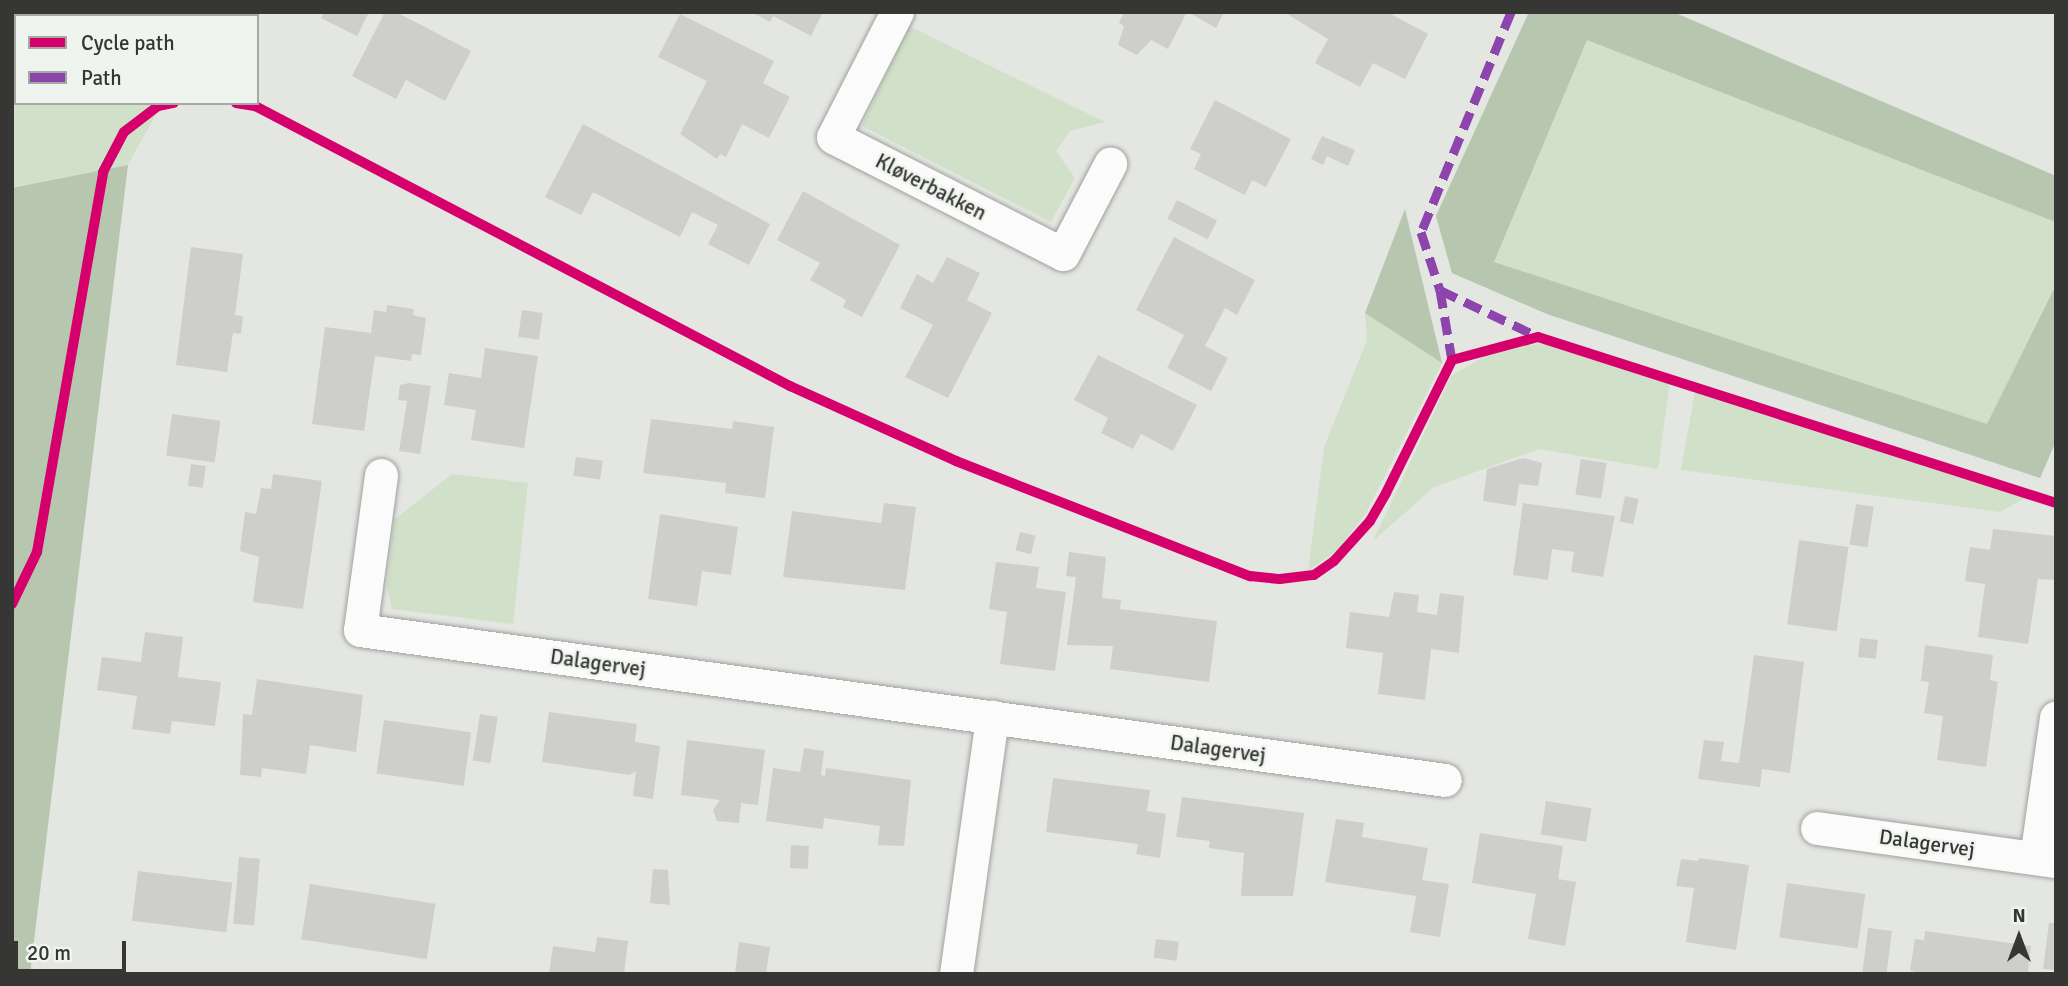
<!DOCTYPE html>
<html>
<head>
<meta charset="utf-8">
<style>
	body { margin:0 }
	#map { position:relative; width:2068px; height:986px; overflow:hidden; background:#e4e6e2; font-family:Signika,sans-serif }
	div>[style] { position:absolute }
	[style*='--x'] { left:calc(var(--x)*1px); top:calc(var(--y)*1px); width:calc(var(--w)*1px); rotate:calc(var(--a)*1deg) }
	.green>* { inset:0; background:#d1e0c9 }
	.forest>* { inset:0; background:#b7c6ae }
	.building>* { inset:0; background:#cecfcc; transform-origin:0 0 }
	.roads { filter:drop-shadow(0 0 2px #a0a19e) drop-shadow(0 0 2px #a0a19e) }
	.minor>* { height:33px; margin:-16.5px; padding:0 16.5px; transform-origin:16.5px; border-radius:16.5px; background:#fbfbfb }
	.quiet>* { height:9px; margin-top:-4.5px; transform-origin:0; background:repeating-linear-gradient(90deg,#8e44ad 0 18px,transparent 0 27px) }
	.cycleway>* { height:10px; margin:-5px; padding:0 5px; transform-origin:5px; border-radius:5px; background:#d6006c }
	span { translate:-50% -50%; white-space:nowrap; text-align:center; line-height:1.15; -webkit-text-stroke:5px #f0f4ee; paint-order:stroke }
	.street-label { font-size:21px; color:#363735 }
	.frame { position:absolute; inset:0; border:14px solid #363735; pointer-events:none }
	.legend { position:absolute; left:14px; top:14px; width:245px; height:91px; box-sizing:border-box; background:#f0f4ee; border:2px solid #a6a8a4; margin:0; padding:9px 12px; list-style:none; font-size:21px; color:#363735 }
	.legend li { display:flex; align-items:center; gap:14px; height:35px }
	.legend b { width:35px; border:2px solid #a6a8a4 }
	.north { position:absolute; left:1984px; top:902px; width:70px; height:70px; -webkit-text-stroke:5px #f0f4ee; paint-order:stroke; rotate:0deg; font-size:19px; font-weight:700; line-height:28px; text-align:center; color:#363735 }
	.north::after { content:''; display:block; margin:auto; width:24px; height:32px; background:#363735; clip-path:polygon(50% 0,100% 100%,50% 72%,0 100%) }
	.scale { position:absolute; left:14px; top:941px; width:112px; height:32px; box-sizing:border-box; border:4px solid #363735; border-top:0; padding-left:9px; font-size:21px; line-height:24px; white-space:nowrap; color:#363735; -webkit-text-stroke:5px #f0f4ee; paint-order:stroke }
</style>
</head>
<body>
<div id="map">
	<div class="green">
		<i style="clip-path:polygon(12px 12px,100px 16px,16px 16px,16px 103px,162px 103px,128px 165px,12px 188px)"></i>
		<i style="clip-path:polygon(1529px 12px,1673px 12px,2056px 176px,2056px 441px,2040px 478px,1547px 314px,1452px 273px,1436px 216px)"></i>
		<i style="clip-path:polygon(909px 26px,1105px 122px,1070px 131px,1056px 151px,1075px 178px,1051px 222px,862px 126px)"></i>
		<i style="clip-path:polygon(1365px 313px,1442px 363px,1366px 513px,1338px 550px,1308px 571px,1324px 447px,1367px 340px)"></i>
		<i style="clip-path:polygon(1551px 344px,1670px 381px,1658px 469px,1539px 449px,1434px 487px,1373px 541px,1451px 376px,1487px 355px,1522px 345px)"></i>
		<i style="clip-path:polygon(1695px 392px,2031px 495px,2000px 512px,1681px 470px)"></i>
		<i style="clip-path:polygon(452px 474px,528px 483px,513px 624px,392px 609px,387px 588px,394px 520px)"></i>
	</div>
	<div class="forest">
		<i style="clip-path:polygon(1529px 12px,1673px 12px,2056px 176px,2056px 222px,1587px 40px,1494px 262px,1987px 424px,2056px 285px,2056px 441px,2040px 478px,1547px 314px,1452px 273px,1436px 216px)"></i>
		<i style="clip-path:polygon(128px 165px,30px 974px,12px 974px,12px 188px)"></i>
		<i style="clip-path:polygon(1405px 209px,1442px 363px,1365px 313px)"></i>
	</div>
	<div class="building">
		<i style="clip-path:polygon(324px 12px,369px 12px,357px 36px,321px 18px)"></i>
		<i style="clip-path:polygon(385px 12px,396px 12px,471px 51px,445px 101px,406px 80px,396px 99px,352px 76px)"></i>
		<i style="clip-path:polygon(751px 12px,823px 12px,811px 36px,773px 16px,770px 22px)"></i>
		<i style="clip-path:polygon(1124px 12px,1187px 12px,1168px 49px,1151px 40px,1137px 55px,1118px 45px,1124px 26px,1119px 23px)"></i>
		<i style="clip-path:polygon(1188px 12px,1224px 12px,1216px 28px)"></i>
		<i style="clip-path:polygon(1284px 12px,1387px 12px,1428px 34px,1405px 79px,1373px 63px,1360px 87px,1315px 63px,1328px 39px)"></i>
		<i style="clip-path:polygon(680px 14px,774px 61px,763px 83px,790px 97px,769px 138px,742px 124px,726px 157px,720px 154px,717px 159px,680px 134px,707px 81px,658px 57px)"></i>
		<i style="clip-path:polygon(1215px 100px,1291px 139px,1266px 187px,1252px 180px,1245px 195px,1194px 169px,1201px 154px,1190px 149px)"></i>
		<i style="clip-path:polygon(583px 124px,770px 224px,749px 265px,708px 244px,718px 225px,692px 212px,680px 237px,593px 192px,581px 215px,545px 197px)"></i>
		<i style="clip-path:polygon(1322px 136px,1355px 150px,1348px 166px,1327px 156px,1323px 165px,1311px 159px)"></i>
		<i style="clip-path:polygon(803px 191px,900px 245px,862px 317px,843px 307px,846px 300px,810px 280px,820px 263px,777px 240px)"></i>
		<i style="left:1177px;top:200px;width:45px;height:21px;rotate:27deg"></i>
		<i style="clip-path:polygon(1174px 237px,1255px 280px,1237px 315px,1225px 308px,1205px 346px,1228px 358px,1211px 391px,1167px 368px,1184px 335px,1136px 310px)"></i>
		<i style="clip-path:polygon(191px 247px,243px 254px,235px 315px,243px 316px,241px 334px,233px 333px,227px 372px,176px 365px)"></i>
		<i style="clip-path:polygon(947px 257px,980px 273px,967px 300px,992px 313px,948px 398px,905px 377px,933px 325px,900px 308px,917px 274px,933px 283px)"></i>
		<i style="clip-path:polygon(387px 305px,414px 309px,413px 315px,426px 318px,421px 355px,412px 354px,411px 361px,375px 356px,364px 431px,312px 424px,325px 327px,371px 333px,374px 310px,386px 312px)"></i>
		<i style="left:522px;top:310px;width:21px;height:27px;rotate:8deg"></i>
		<i style="clip-path:polygon(485px 348px,538px 356px,524px 448px,471px 440px,476px 410px,444px 405px,449px 373px,481px 378px)"></i>
		<i style="clip-path:polygon(1098px 355px,1197px 405px,1173px 451px,1141px 434px,1133px 449px,1101px 433px,1108px 418px,1074px 400px)"></i>
		<i style="clip-path:polygon(409px 383px,431px 386px,420px 454px,399px 451px,407px 401px,398px 400px,400px 385px)"></i>
		<i style="left:172px;top:414px;width:49px;height:42px;rotate:8deg"></i>
		<i style="clip-path:polygon(651px 419px,732px 429px,733px 421px,774px 427px,765px 498px,725px 493px,726px 483px,643px 473px)"></i>
		<i style="left:576px;top:457px;width:27px;height:19px;rotate:8deg"></i>
		<i style="clip-path:polygon(1523px 458px,1542px 463px,1538px 486px,1519px 484px,1516px 506px,1483px 501px,1487px 469px)"></i>
		<i style="left:1581px;top:459px;width:26px;height:36px;rotate:9deg"></i>
		<i style="left:191px;top:464px;width:15px;height:22px;rotate:8deg"></i>
		<i style="clip-path:polygon(273px 474px,322px 481px,303px 609px,253px 602px,259px 557px,240px 551px,245px 512px,256px 514px,261px 488px,271px 489px)"></i>
		<i style="left:1625px;top:496px;width:14px;height:26px;rotate:12deg"></i>
		<i style="clip-path:polygon(884px 503px,916px 507px,905px 590px,783px 577px,792px 511px,881px 523px)"></i>
		<i style="clip-path:polygon(1523px 503px,1615px 516px,1603px 577px,1571px 572px,1574px 552px,1552px 549px,1548px 580px,1513px 575px)"></i>
		<i style="left:1856px;top:504px;width:18px;height:41px;rotate:9deg"></i>
		<i style="clip-path:polygon(660px 514px,738px 527px,731px 575px,702px 571px,697px 606px,648px 599px)"></i>
		<i style="clip-path:polygon(1993px 529px,2056px 536px,2056px 580px,2038px 579px,2028px 644px,1978px 637px,1985px 584px,1965px 581px,1970px 547px,1990px 550px)"></i>
		<i style="left:1020px;top:532px;width:16px;height:19px;rotate:14deg"></i>
		<i style="left:1799px;top:540px;width:50px;height:85px;rotate:8deg"></i>
		<i style="clip-path:polygon(1069px 552px,1106px 557px,1102px 598px,1121px 600px,1120px 609px,1217px 621px,1209px 682px,1110px 669px,1113px 646px,1067px 645px,1076px 577px,1066px 576px)"></i>
		<i style="clip-path:polygon(996px 562px,1039px 567px,1036px 588px,1066px 592px,1055px 671px,1000px 664px,1007px 612px,989px 609px)"></i>
		<i style="clip-path:polygon(1394px 592px,1419px 595px,1417px 612px,1437px 615px,1440px 593px,1464px 596px,1459px 653px,1431px 649px,1425px 700px,1378px 694px,1383px 653px,1346px 648px,1350px 612px,1389px 617px)"></i>
		<i style="clip-path:polygon(145px 632px,183px 637px,178px 677px,221px 682px,215px 726px,172px 721px,170px 734px,132px 729px,137px 696px,97px 690px,102px 657px,141px 662px)"></i>
		<i style="left:1860px;top:638px;width:18px;height:19px;rotate:6deg"></i>
		<i style="clip-path:polygon(1925px 645px,1993px 655px,1990px 680px,1998px 682px,1986px 767px,1937px 760px,1943px 716px,1924px 713px,1929px 682px,1921px 681px)"></i>
		<i style="clip-path:polygon(1754px 655px,1804px 662px,1790px 773px,1762px 769px,1760px 787px,1698px 779px,1704px 740px,1724px 742px,1721px 761px,1739px 763px)"></i>
		<i style="clip-path:polygon(257px 679px,363px 695px,356px 752px,310px 745px,306px 774px,262px 768px,261px 777px,240px 775px,243px 714px,252px 715px)"></i>
		<i style="clip-path:polygon(549px 712px,637px 724px,635px 742px,660px 746px,653px 799px,633px 796px,636px 771px,630px 775px,542px 762px)"></i>
		<i style="left:480px;top:714px;width:18px;height:47px;rotate:9deg"></i>
		<i style="left:384px;top:720px;width:88px;height:54px;rotate:8deg"></i>
		<i style="clip-path:polygon(687px 740px,765px 750px,758px 805px,741px 803px,739px 823px,717px 821px,713px 810px,720px 800px,681px 795px)"></i>
		<i style="clip-path:polygon(804px 748px,824px 751px,821px 775px,825px 776px,826px 768px,911px 780px,904px 846px,878px 845px,880px 826px,824px 818px,823px 829px,766px 821px,773px 768px,800px 772px)"></i>
		<i style="clip-path:polygon(1053px 778px,1150px 790px,1147px 811px,1166px 814px,1160px 858px,1136px 854px,1138px 844px,1046px 832px)"></i>
		<i style="clip-path:polygon(1182px 797px,1304px 813px,1293px 896px,1241px 896px,1244px 853px,1209px 848px,1210px 841px,1176px 837px)"></i>
		<i style="left:1546px;top:801px;width:46px;height:34px;rotate:9deg"></i>
		<i style="clip-path:polygon(1336px 819px,1364px 823px,1362px 837px,1428px 848px,1422px 880px,1449px 884px,1440px 937px,1410px 932px,1416px 896px,1325px 882px)"></i>
		<i style="clip-path:polygon(1480px 833px,1563px 846px,1558px 879px,1576px 882px,1565px 946px,1528px 939px,1536px 894px,1472px 883px)"></i>
		<i style="left:791px;top:845px;width:18px;height:23px;rotate:3deg"></i>
		<i style="left:239px;top:857px;width:21px;height:67px;rotate:5deg"></i>
		<i style="clip-path:polygon(1699px 858px,1749px 865px,1736px 950px,1686px 942px,1694px 888px,1676px 886px,1681px 859px,1698px 861px)"></i>
		<i style="clip-path:polygon(653px 869px,668px 870px,670px 905px,650px 903px)"></i>
		<i style="left:138px;top:871px;width:95px;height:50px;rotate:7deg"></i>
		<i style="left:1787px;top:883px;width:79px;height:55px;rotate:8deg"></i>
		<i style="left:310px;top:884px;width:127px;height:56px;rotate:9deg"></i>
		<i style="clip-path:polygon(2049px 923px,2056px 923px,2056px 970px,2043px 969px)"></i>
		<i style="left:1868px;top:928px;width:24px;height:46px;rotate:7deg"></i>
		<i style="clip-path:polygon(1925px 931px,2031px 946px,2028px 971px,2039px 974px,1920px 974px,1910px 970px,1915px 939px,1924px 940px)"></i>
		<i style="clip-path:polygon(597px 937px,628px 941px,624px 974px,549px 974px,553px 946px,595px 952px)"></i>
		<i style="left:1156px;top:939px;width:23px;height:19px;rotate:7deg"></i>
		<i style="clip-path:polygon(739px 942px,770px 947px,766px 974px,735px 974px)"></i>
	</div>
	<div class="roads">
		<div class="minor">
			<i style="--x:897;--y:12;--w:140;--a:117.1"></i>
			<i style="--x:833;--y:137;--w:258;--a:27"></i>
			<i style="--x:1063;--y:254;--w:102;--a:-62.4"></i>
			<i style="--x:381;--y:475;--w:156;--a:97.7"></i>
			<i style="--x:360;--y:630;--w:1095;--a:7.87"></i>
			<i style="--x:1817;--y:828;--w:241;--a:7.9"></i>
			<i style="--x:2036;--y:858;--w:142;--a:-81.9"></i>
			<i style="--x:956;--y:974;--w:260;--a:-82"></i>
		</div>
	</div>
	<div class="quiet">
		<i style="--x:1511;--y:12;--w:238;--a:112.2"></i>
		<i style="--x:1421;--y:232;--w:61;--a:71.9"></i>
		<i style="--x:1440;--y:290;--w:107;--a:25.4"></i>
		<i style="--x:1440;--y:290;--w:71;--a:80.3"></i>
		<i style="--x:1452;--y:360;--w:7;--a:117"></i>
		<i style="--x:12;--y:973;--w:1;--a:45"></i>
	</div>
	<div class="cycleway">
		<i style="--x:236;--y:103;--w:19;--a:9"></i>
		<i style="--x:255;--y:106;--w:604;--a:27.63"></i>
		<i style="--x:790;--y:386;--w:182;--a:24.3"></i>
		<i style="--x:956;--y:461;--w:316;--a:21.4"></i>
		<i style="--x:1250;--y:576;--w:30;--a:6"></i>
		<i style="--x:1280;--y:579;--w:34;--a:-7"></i>
		<i style="--x:1314;--y:575;--w:24;--a:-35"></i>
		<i style="--x:1334;--y:561;--w:54;--a:-48"></i>
		<i style="--x:1370;--y:521;--w:32;--a:-60"></i>
		<i style="--x:1386;--y:493;--w:148;--a:-63.6"></i>
		<i style="--x:1452;--y:360;--w:89;--a:-15"></i>
		<i style="--x:1538;--y:337;--w:544;--a:17.77"></i>
		<i style="--x:12;--y:604;--w:58;--a:-64.3"></i>
		<i style="--x:37;--y:552;--w:386;--a:-80.1"></i>
		<i style="--x:103;--y:172;--w:45;--a:-62.3"></i>
		<i style="--x:124;--y:132;--w:43;--a:-37.4"></i>
		<i style="--x:158;--y:106;--w:16;--a:-11"></i>
	</div>
	<div class="street-label">
		<span style="left:931px;top:187px;rotate:27deg">Kløverbakken</span>
		<span style="left:598px;top:663px;rotate:8deg">Dalagervej</span>
		<span style="left:1218px;top:749px;rotate:8deg">Dalagervej</span>
		<span style="left:1927px;top:843px;rotate:8deg">Dalagervej</span>
	</div>
	<div class="frame"></div>
	<ul class="legend">
	<li><b style="height:9px;background:#d6006c"></b>Cycle path</li>
	<li><b style="height:9px;background:#8e44ad"></b>Path</li>
	</ul>
	<div class="north">N</div>
	<div class="scale">20 m</div>
</div>
</body>
</html>
